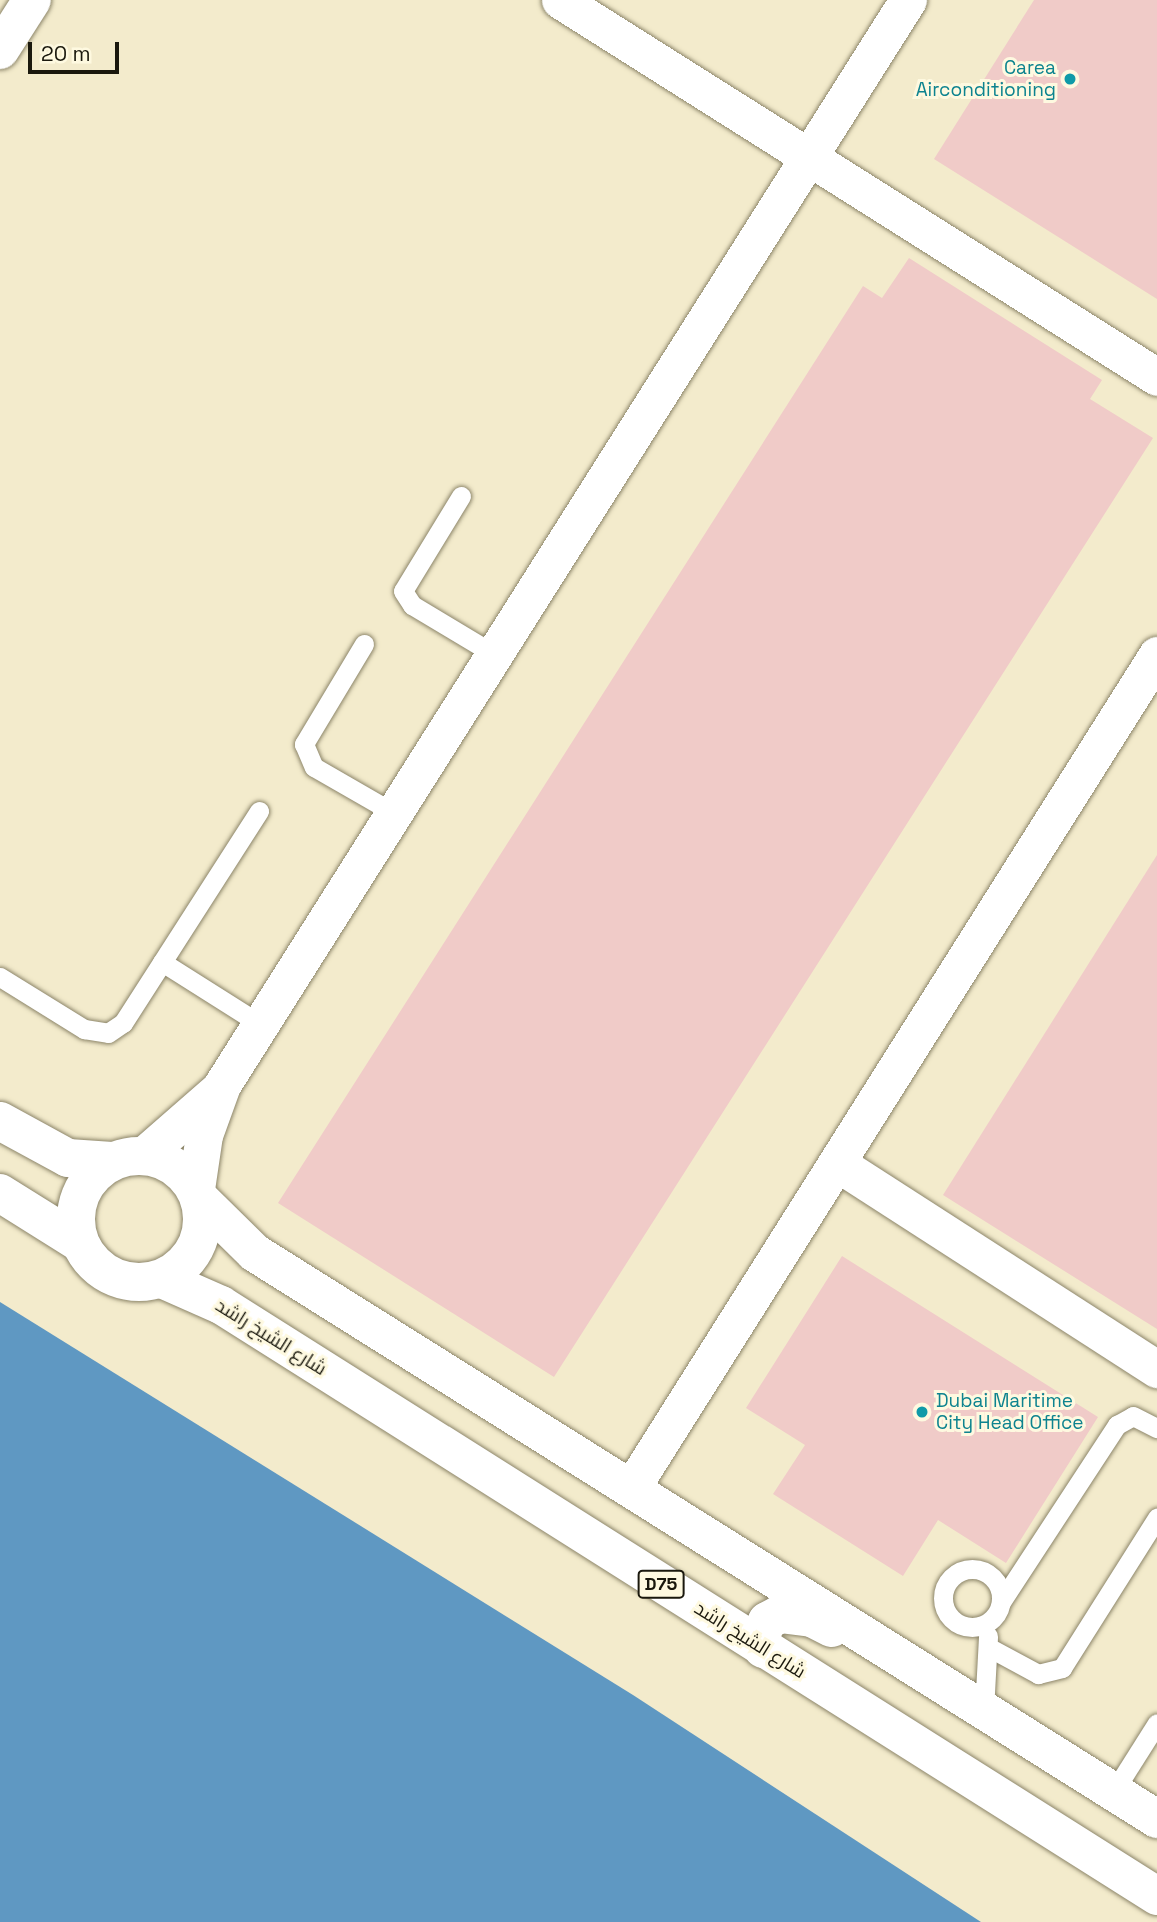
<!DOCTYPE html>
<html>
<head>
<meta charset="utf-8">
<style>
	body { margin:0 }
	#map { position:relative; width:1157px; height:1922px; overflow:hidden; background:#f3ebcc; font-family:"Space Grotesk",Cairo,sans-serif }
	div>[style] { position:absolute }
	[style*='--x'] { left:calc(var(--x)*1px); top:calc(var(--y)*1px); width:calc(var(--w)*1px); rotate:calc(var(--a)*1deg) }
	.water>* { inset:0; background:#5f98c2 }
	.building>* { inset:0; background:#f0cbc8 }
	.roads { filter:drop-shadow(0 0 2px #8c8569) drop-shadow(0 0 2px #8c8569) }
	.lane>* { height:19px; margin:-9.5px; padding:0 9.5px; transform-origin:9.5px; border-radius:9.5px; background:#fff }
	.lane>.ring { margin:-9.5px; padding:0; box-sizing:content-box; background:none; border:19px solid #fff; border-radius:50% }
	.street>* { height:37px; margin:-18.5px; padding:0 18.5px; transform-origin:18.5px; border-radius:18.5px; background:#fff }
	.secondary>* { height:38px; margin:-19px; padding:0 19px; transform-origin:19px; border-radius:19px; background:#fff }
	.primary>* { height:38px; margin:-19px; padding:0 19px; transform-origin:19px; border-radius:19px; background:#fff }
	.primary>.ring { margin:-19px; padding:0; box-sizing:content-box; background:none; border:38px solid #fff; border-radius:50% }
	.dots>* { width:19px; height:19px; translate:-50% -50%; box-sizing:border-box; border:4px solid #fef9e0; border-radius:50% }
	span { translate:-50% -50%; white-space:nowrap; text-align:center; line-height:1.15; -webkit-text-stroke:6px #fef9e0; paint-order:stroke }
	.shield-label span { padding:2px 5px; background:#fef9e0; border:2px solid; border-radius:5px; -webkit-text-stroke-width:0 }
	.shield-label { font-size:18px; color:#1a180d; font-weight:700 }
	.culture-label { font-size:19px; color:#0d838f }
	.right { translate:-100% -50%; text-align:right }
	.left { translate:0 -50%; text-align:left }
	.street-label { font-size:19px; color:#1a180d }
	.scale { position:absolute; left:28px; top:42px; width:91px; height:32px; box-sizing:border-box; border:4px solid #1a180d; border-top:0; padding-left:9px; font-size:21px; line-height:24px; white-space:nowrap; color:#1a180d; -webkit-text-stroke:5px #fef9e0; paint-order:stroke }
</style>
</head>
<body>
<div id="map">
	<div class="water">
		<i style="clip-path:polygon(0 1302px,633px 1695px,981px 1922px,0 1922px)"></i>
	</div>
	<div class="building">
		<i style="clip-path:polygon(1034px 0,1157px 0,1157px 299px,934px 159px)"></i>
		<i style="clip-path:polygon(909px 258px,1102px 380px,1090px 399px,1153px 438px,554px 1377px,278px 1203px,863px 286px,882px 298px)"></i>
		<i style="clip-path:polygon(1157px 855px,1157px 1329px,943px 1195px)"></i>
		<i style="clip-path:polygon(842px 1256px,1098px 1417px,1006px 1563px,938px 1520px,903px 1576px,773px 1494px,805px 1445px,746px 1408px)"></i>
	</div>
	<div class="roads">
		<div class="lane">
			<i style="--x:461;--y:496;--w:111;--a:121.4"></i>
			<i style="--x:403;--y:591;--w:17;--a:57"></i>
			<i style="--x:412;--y:605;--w:96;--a:30.9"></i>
			<i style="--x:364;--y:644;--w:117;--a:121"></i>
			<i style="--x:304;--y:744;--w:25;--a:67"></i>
			<i style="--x:314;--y:767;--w:92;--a:29.9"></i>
			<i style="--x:162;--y:962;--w:116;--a:32.3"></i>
			<i style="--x:0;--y:977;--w:99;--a:31.8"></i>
			<i style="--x:84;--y:1029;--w:24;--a:9"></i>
			<i style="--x:108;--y:1033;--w:18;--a:-34"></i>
			<i style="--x:123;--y:1023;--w:252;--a:-57.3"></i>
			<i class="ring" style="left:943px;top:1569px;width:39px;height:39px"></i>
			<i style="--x:1001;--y:1602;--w:212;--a:-56.8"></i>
			<i style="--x:1117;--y:1425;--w:18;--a:-29"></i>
			<i style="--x:1133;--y:1416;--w:27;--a:27"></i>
			<i style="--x:990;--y:1648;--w:55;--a:28.4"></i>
			<i style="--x:1038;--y:1674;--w:25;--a:-14"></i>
			<i style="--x:1062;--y:1668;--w:178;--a:-57.7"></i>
			<i style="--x:984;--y:1711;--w:75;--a:-86.9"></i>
			<i style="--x:1114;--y:1791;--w:80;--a:-57.7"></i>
		</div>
		<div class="street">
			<i style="--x:560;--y:0;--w:706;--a:32.27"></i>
			<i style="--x:144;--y:1155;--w:97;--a:-41.2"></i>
			<i style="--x:837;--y:1163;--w:381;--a:32.8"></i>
			<i style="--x:196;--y:1189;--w:55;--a:-81.6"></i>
			<i style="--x:204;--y:1135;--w:53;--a:-70.2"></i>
			<i style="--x:222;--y:1085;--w:1284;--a:-57.7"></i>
			<i style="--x:632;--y:1487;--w:984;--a:-57.75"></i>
		</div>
		<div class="secondary">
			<i style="--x:0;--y:50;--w:59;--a:-57.4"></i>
			<i style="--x:0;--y:1121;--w:77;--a:28.6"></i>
			<i style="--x:68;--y:1158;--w:44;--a:3.9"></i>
			<i style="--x:0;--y:1193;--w:94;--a:32"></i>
		</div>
		<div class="primary">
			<i class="ring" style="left:76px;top:1156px;width:88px;height:88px"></i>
			<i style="--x:200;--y:1199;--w:77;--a:44.5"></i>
			<i style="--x:255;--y:1253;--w:1065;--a:32.11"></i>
			<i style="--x:162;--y:1279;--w:64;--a:23.8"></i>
			<i style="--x:221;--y:1305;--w:1107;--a:32.27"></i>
			<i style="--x:763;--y:1649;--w:16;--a:-94"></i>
			<i style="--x:762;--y:1633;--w:13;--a:-67"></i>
			<i style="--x:767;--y:1621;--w:15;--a:-28"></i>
			<i style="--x:780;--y:1614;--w:32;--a:7"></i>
			<i style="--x:812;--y:1618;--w:22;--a:27"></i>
		</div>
	</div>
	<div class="dots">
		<i style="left:1070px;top:79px;background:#0f9aa8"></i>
		<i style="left:922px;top:1412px;background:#0f9aa8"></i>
	</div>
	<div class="shield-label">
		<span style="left:661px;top:1584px">D75</span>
	</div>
	<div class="culture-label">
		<span class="right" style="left:1056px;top:79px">Carea<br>Airconditioning</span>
		<span class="left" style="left:936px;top:1412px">Dubai Maritime<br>City Head Office</span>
	</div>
	<div class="street-label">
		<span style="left:271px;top:1337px;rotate:32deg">شارع الشيخ راشد</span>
		<span style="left:750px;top:1640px;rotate:32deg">شارع الشيخ راشد</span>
	</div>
	<div class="scale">20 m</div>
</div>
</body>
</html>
